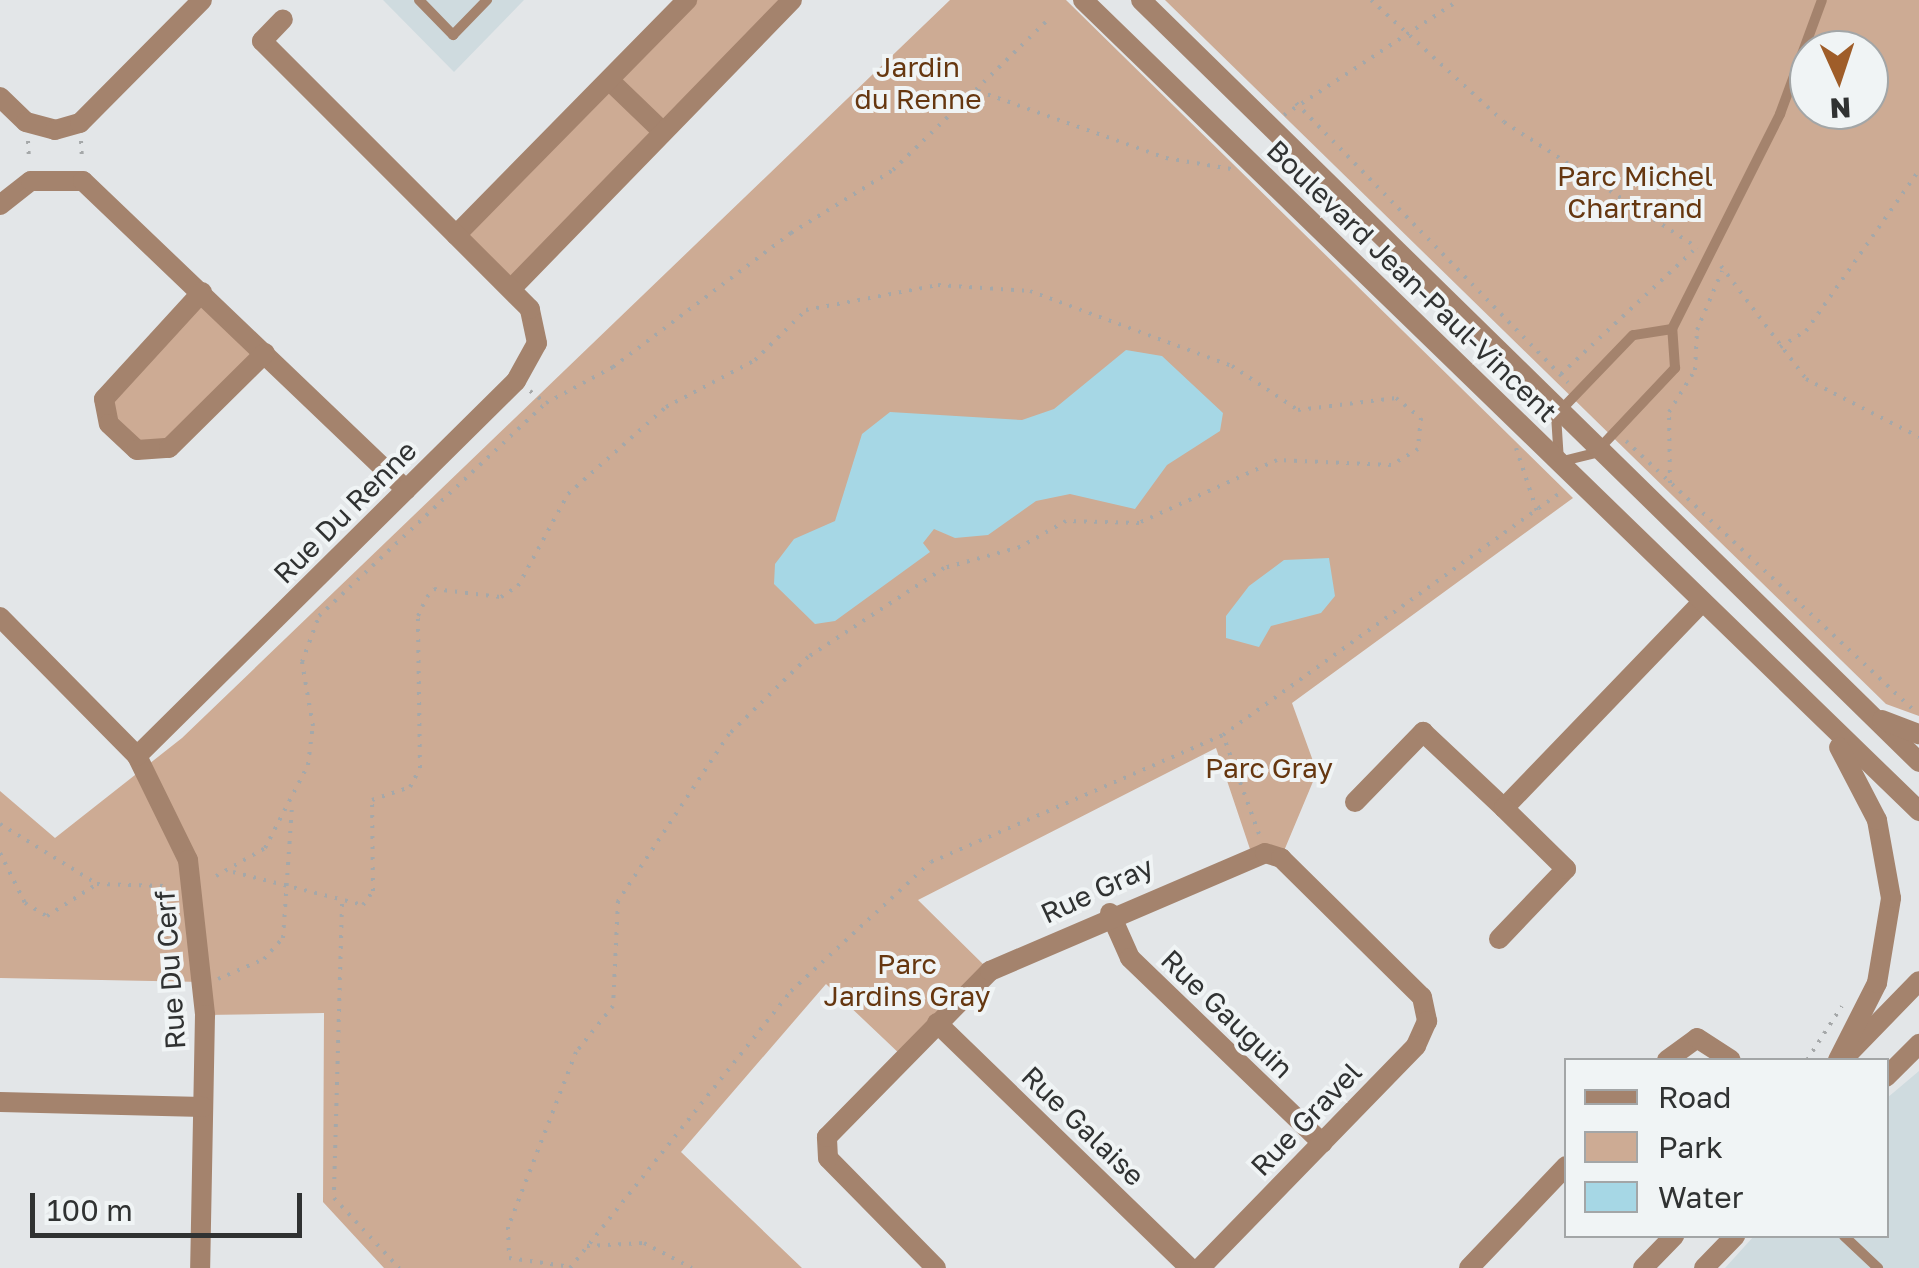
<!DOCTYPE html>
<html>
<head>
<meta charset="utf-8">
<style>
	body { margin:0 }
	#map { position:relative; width:1919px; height:1268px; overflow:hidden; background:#e3e6e8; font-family:"Golos Text",sans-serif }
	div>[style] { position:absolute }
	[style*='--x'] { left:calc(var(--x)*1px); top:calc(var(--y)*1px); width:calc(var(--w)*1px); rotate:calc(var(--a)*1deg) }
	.built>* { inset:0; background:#cfdbdf }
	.green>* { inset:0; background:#cdab94 }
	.water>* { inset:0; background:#a6d7e5 }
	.path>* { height:4px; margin-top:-2px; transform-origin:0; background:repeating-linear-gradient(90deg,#a5a8a9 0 2.5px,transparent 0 10.5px) }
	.service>* { height:10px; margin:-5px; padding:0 5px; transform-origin:5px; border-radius:5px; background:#a4836d }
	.minor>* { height:20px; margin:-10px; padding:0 10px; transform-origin:10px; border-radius:10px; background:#a4836d }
	.tertiary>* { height:20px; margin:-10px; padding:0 10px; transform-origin:10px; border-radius:10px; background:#a4836d }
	span { translate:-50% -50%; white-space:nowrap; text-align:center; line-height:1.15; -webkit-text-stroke:8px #f0f4f5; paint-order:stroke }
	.park-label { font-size:28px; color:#663710 }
	.street-label { font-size:28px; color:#303232 }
	.legend { position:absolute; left:1564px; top:1058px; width:325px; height:180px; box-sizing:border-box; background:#f0f4f5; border:2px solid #a3a6a7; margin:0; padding:12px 18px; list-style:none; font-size:30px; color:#303232 }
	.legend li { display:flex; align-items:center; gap:20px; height:50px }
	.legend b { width:50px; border:2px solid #a3a6a7 }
	.north { position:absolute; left:1789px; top:30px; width:100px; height:100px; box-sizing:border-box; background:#f0f4f5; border:2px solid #a3a6a7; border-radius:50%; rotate:177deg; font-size:28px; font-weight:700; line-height:40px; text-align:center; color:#303232 }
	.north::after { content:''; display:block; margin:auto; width:35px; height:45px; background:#9f5d29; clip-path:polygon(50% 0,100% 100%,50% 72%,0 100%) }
	.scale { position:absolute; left:30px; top:1193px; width:272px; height:45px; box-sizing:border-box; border:5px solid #303232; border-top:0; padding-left:12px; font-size:30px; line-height:35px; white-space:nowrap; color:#303232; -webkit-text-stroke:8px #f0f4f5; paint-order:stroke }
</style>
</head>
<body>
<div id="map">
	<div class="built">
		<i style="clip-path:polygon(383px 0,524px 0,454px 72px)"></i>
		<i style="clip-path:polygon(1919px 1071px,1919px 1268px,1725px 1268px,1754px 1236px,1886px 1236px,1887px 1098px)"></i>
	</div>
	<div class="green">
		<i style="clip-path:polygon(687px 0,792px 0,511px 289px,456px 235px)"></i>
		<i style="clip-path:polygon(950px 0,1066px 0,1573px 498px,1292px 703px,1317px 772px,1281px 858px,1251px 852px,1216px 748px,918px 900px,990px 971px,903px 1057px,826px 984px,681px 1152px,802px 1268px,384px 1268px,323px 1202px,324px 1013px,205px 1015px,203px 982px,0 978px,0 791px,55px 838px,182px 738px)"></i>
		<i style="clip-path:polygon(evenodd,1165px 0,1919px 0,1919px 716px,1886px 704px,1165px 0,1809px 50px,1869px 50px,1869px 110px,1809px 110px,1809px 50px)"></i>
		<i style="clip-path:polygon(202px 292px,265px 353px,169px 448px,137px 450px,104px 399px)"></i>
	</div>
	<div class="water">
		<i style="clip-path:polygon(1126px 350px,1162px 356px,1223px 413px,1220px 431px,1167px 465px,1135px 509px,1070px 494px,1036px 501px,988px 535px,955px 538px,934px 529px,923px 543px,930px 552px,835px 621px,815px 624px,774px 584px,775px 564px,794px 539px,835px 521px,862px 434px,890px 412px,1022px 420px,1054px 409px)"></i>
		<i style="clip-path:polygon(1329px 558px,1335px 596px,1321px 613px,1271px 626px,1259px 647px,1226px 638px,1226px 616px,1249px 586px,1284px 560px)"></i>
	</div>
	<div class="path">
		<i style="--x:1371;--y:0;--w:180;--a:42.5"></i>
		<i style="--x:1504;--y:122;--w:231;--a:33"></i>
		<i style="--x:978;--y:91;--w:200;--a:19.6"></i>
		<i style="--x:1166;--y:158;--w:66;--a:9.6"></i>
		<i style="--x:1296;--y:103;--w:390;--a:45.8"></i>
		<i style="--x:1284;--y:115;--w:209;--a:-33.3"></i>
		<i style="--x:28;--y:141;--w:20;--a:87"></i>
		<i style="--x:81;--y:141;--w:20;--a:87"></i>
		<i style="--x:1721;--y:266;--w:141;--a:53"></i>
		<i style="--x:1806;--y:379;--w:127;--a:27.2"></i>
		<i style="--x:1780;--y:347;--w:31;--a:-32"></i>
		<i style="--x:1806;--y:331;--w:197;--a:-54.9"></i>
		<i style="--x:1561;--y:374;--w:186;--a:-43"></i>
		<i style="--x:530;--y:391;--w:20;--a:37"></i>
		<i style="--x:1626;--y:441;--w:396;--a:43.1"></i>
		<i style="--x:1516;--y:448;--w:66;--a:71.6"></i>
		<i style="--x:1670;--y:483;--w:71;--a:-90.8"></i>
		<i style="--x:1669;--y:412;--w:49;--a:-58.2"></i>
		<i style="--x:1695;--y:370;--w:40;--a:-87.1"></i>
		<i style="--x:1697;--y:330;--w:64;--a:-67"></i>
		<i style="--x:0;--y:824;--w:114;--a:31.7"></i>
		<i style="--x:97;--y:884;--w:69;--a:1.7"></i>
		<i style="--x:1259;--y:834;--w:105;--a:-110"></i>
		<i style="--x:1223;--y:735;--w:418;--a:-35.7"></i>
		<i style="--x:0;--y:853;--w:56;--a:63.4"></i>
		<i style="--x:25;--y:903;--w:26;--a:31"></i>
		<i style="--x:47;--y:916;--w:59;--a:-32.6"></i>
		<i style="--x:233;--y:872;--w:134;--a:14.2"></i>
		<i style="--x:363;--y:905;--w:17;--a:-54"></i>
		<i style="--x:373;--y:891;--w:91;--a:-90.6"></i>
		<i style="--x:372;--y:800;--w:40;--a:-18.9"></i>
		<i style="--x:410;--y:787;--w:21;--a:-62"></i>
		<i style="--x:420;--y:768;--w:152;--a:-90.8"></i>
		<i style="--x:418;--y:616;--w:21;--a:-65"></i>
		<i style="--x:427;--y:597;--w:11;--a:-49"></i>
		<i style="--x:434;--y:589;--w:67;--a:6.8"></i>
		<i style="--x:501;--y:597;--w:20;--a:-33"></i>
		<i style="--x:518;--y:586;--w:105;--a:-61.5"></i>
		<i style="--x:568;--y:494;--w:131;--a:-41.6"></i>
		<i style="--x:666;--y:407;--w:101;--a:-27.8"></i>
		<i style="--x:755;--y:360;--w:71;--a:-44.4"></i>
		<i style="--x:806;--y:310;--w:134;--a:-10.7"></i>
		<i style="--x:938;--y:285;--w:92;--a:3.7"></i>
		<i style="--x:1030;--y:291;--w:215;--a:20.4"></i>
		<i style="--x:1232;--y:366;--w:79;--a:33.7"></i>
		<i style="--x:1298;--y:410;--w:99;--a:-7"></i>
		<i style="--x:1396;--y:398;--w:32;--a:39"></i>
		<i style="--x:1421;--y:418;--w:31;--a:96"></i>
		<i style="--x:1418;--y:449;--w:31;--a:149"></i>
		<i style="--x:1391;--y:465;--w:114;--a:-177.5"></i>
		<i style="--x:1277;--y:460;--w:152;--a:155.5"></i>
		<i style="--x:1139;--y:523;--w:73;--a:-178.4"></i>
		<i style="--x:1066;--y:521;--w:53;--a:150.5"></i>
		<i style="--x:1020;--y:547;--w:79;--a:164.6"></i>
		<i style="--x:944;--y:568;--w:163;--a:146.8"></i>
		<i style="--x:808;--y:657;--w:110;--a:135.7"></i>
		<i style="--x:729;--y:734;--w:201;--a:123.6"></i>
		<i style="--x:618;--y:901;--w:105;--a:92.7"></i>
		<i style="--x:613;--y:1006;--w:59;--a:128.8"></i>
		<i style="--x:576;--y:1052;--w:188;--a:111.2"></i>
		<i style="--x:508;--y:1227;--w:31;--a:88"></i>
		<i style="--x:509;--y:1258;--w:63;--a:8.3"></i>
		<i style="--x:216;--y:876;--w:56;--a:-29.7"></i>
		<i style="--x:265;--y:848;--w:93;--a:-62.6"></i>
		<i style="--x:308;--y:765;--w:39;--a:-83"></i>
		<i style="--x:313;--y:726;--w:65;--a:-99.8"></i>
		<i style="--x:302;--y:662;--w:49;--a:-69.7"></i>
		<i style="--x:319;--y:616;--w:311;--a:-43.2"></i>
		<i style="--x:546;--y:403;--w:76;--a:-28.2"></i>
		<i style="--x:613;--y:367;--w:223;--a:-37"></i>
		<i style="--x:791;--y:233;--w:120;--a:-31.7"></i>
		<i style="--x:893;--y:170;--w:220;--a:-44.1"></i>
		<i style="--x:342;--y:904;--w:294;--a:91.6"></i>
		<i style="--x:334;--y:1198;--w:96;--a:47.1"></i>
		<i style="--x:218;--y:979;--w:50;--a:-23.5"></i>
		<i style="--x:264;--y:959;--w:28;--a:-48"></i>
		<i style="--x:283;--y:938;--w:131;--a:-86.1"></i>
		<i style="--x:1807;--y:1060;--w:64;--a:-57.1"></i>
		<i style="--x:587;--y:1246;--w:57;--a:-3"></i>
		<i style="--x:644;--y:1243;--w:54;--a:27.5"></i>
		<i style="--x:570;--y:1268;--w:354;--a:-51.4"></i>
		<i style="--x:791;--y:991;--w:190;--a:-42.7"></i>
		<i style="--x:931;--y:862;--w:318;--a:-23.5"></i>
	</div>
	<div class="service">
		<i style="--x:419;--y:0;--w:49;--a:45.8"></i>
		<i style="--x:453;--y:35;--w:49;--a:-45.8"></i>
		<i style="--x:1672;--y:329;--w:39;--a:171"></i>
		<i style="--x:1633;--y:335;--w:111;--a:133.9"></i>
		<i style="--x:1556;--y:415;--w:47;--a:86.3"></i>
		<i style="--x:1559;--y:462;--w:37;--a:-14"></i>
		<i style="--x:1595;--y:453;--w:117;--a:-46.7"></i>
		<i style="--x:1675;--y:368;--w:39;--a:-94"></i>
		<i style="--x:1672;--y:329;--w:241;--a:-63.3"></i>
		<i style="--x:1780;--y:114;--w:121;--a:-69.8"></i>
		<i style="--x:1844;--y:1236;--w:47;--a:43.3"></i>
	</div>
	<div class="minor">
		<i style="--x:609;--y:80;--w:75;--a:43.9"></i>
		<i style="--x:0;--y:97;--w:36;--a:44"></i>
		<i style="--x:26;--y:122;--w:30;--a:15"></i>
		<i style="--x:55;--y:130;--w:26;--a:-16"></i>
		<i style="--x:80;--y:123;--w:173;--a:-45.2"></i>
		<i style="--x:0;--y:205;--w:39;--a:-38"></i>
		<i style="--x:31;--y:181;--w:52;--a:0"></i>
		<i style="--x:83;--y:181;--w:447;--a:43.7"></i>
		<i style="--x:456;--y:235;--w:330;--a:-45.5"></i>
		<i style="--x:511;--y:289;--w:403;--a:-45.8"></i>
		<i style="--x:202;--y:292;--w:145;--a:132.5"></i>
		<i style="--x:104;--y:399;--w:25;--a:79"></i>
		<i style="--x:109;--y:424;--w:38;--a:43"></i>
		<i style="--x:137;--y:450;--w:32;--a:-4"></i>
		<i style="--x:169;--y:448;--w:135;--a:-44.7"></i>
		<i style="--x:0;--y:617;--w:195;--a:45.4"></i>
		<i style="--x:137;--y:756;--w:116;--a:63.9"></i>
		<i style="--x:188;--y:860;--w:156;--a:83.7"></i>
		<i style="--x:205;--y:1015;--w:253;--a:91.1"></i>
		<i style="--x:137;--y:756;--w:533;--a:-44.7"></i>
		<i style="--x:516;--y:381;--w:43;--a:-61.1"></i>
		<i style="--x:537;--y:343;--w:35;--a:-102"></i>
		<i style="--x:530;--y:309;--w:379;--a:-135"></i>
		<i style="--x:262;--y:41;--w:30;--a:-46"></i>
		<i style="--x:1355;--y:802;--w:98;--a:-45.8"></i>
		<i style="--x:1423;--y:732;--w:111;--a:43.2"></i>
		<i style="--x:1504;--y:808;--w:286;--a:-46.1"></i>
		<i style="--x:1110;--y:913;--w:49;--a:66"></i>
		<i style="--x:1130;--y:958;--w:267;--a:43.9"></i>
		<i style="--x:1499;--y:939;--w:97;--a:-46.3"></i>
		<i style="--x:1566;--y:869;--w:87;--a:-135.5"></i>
		<i style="--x:937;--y:1023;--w:352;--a:44.1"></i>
		<i style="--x:1667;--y:1060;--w:37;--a:-36"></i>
		<i style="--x:1697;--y:1038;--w:40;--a:32.9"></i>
		<i style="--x:0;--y:1102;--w:203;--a:1.4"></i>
		<i style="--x:936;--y:1268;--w:154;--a:-134.5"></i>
		<i style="--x:828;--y:1158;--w:21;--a:-93"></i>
		<i style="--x:827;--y:1137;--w:233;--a:-45.5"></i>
		<i style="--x:990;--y:971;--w:299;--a:-23.2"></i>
		<i style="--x:1265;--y:853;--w:17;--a:17"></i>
		<i style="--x:1281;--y:858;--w:198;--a:44.6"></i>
		<i style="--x:1422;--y:997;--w:25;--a:78"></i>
		<i style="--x:1427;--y:1021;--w:27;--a:114"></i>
		<i style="--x:1416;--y:1046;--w:310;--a:134.2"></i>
		<i style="--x:1469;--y:1268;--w:141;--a:-46.4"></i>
	</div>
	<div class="tertiary">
		<i style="--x:1083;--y:0;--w:1165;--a:44.13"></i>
		<i style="--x:1141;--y:0;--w:1089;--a:44.4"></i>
		<i style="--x:1882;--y:720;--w:40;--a:21"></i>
		<i style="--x:1847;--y:1055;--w:103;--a:-45.8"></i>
		<i style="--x:1838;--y:1060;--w:86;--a:-63.1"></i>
		<i style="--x:1877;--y:983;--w:86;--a:-80.6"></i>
		<i style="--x:1891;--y:898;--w:79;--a:-100.2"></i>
		<i style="--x:1877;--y:820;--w:82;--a:-117.5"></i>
		<i style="--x:1886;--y:1077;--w:47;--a:-45"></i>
		<i style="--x:1643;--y:1268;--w:45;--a:-45.9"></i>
		<i style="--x:1704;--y:1268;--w:45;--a:-45.9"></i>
	</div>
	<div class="park-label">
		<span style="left:918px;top:83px">Jardin<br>du Renne</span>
		<span style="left:1635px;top:192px">Parc Michel<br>Chartrand</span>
		<span style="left:1269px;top:768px">Parc Gray</span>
		<span style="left:907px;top:980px">Parc<br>Jardins Gray</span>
	</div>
	<div class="street-label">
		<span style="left:1412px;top:281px;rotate:44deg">Boulevard Jean-Paul-Vincent</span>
		<span style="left:345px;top:512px;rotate:-45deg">Rue Du Renne</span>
		<span style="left:1097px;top:890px;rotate:-25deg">Rue Gray</span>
		<span style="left:170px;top:970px;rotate:-94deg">Rue Du Cerf</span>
		<span style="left:1227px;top:1014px;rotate:44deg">Rue Gauguin</span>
		<span style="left:1306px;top:1119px;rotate:-46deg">Rue Gravel</span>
		<span style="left:1083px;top:1126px;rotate:44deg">Rue Galaise</span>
	</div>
	<ul class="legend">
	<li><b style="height:12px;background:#a4836d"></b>Road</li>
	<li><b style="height:28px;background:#cdab94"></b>Park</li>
	<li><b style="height:28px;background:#a6d7e5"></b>Water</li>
	</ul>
	<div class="north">N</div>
	<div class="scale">100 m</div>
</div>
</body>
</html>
